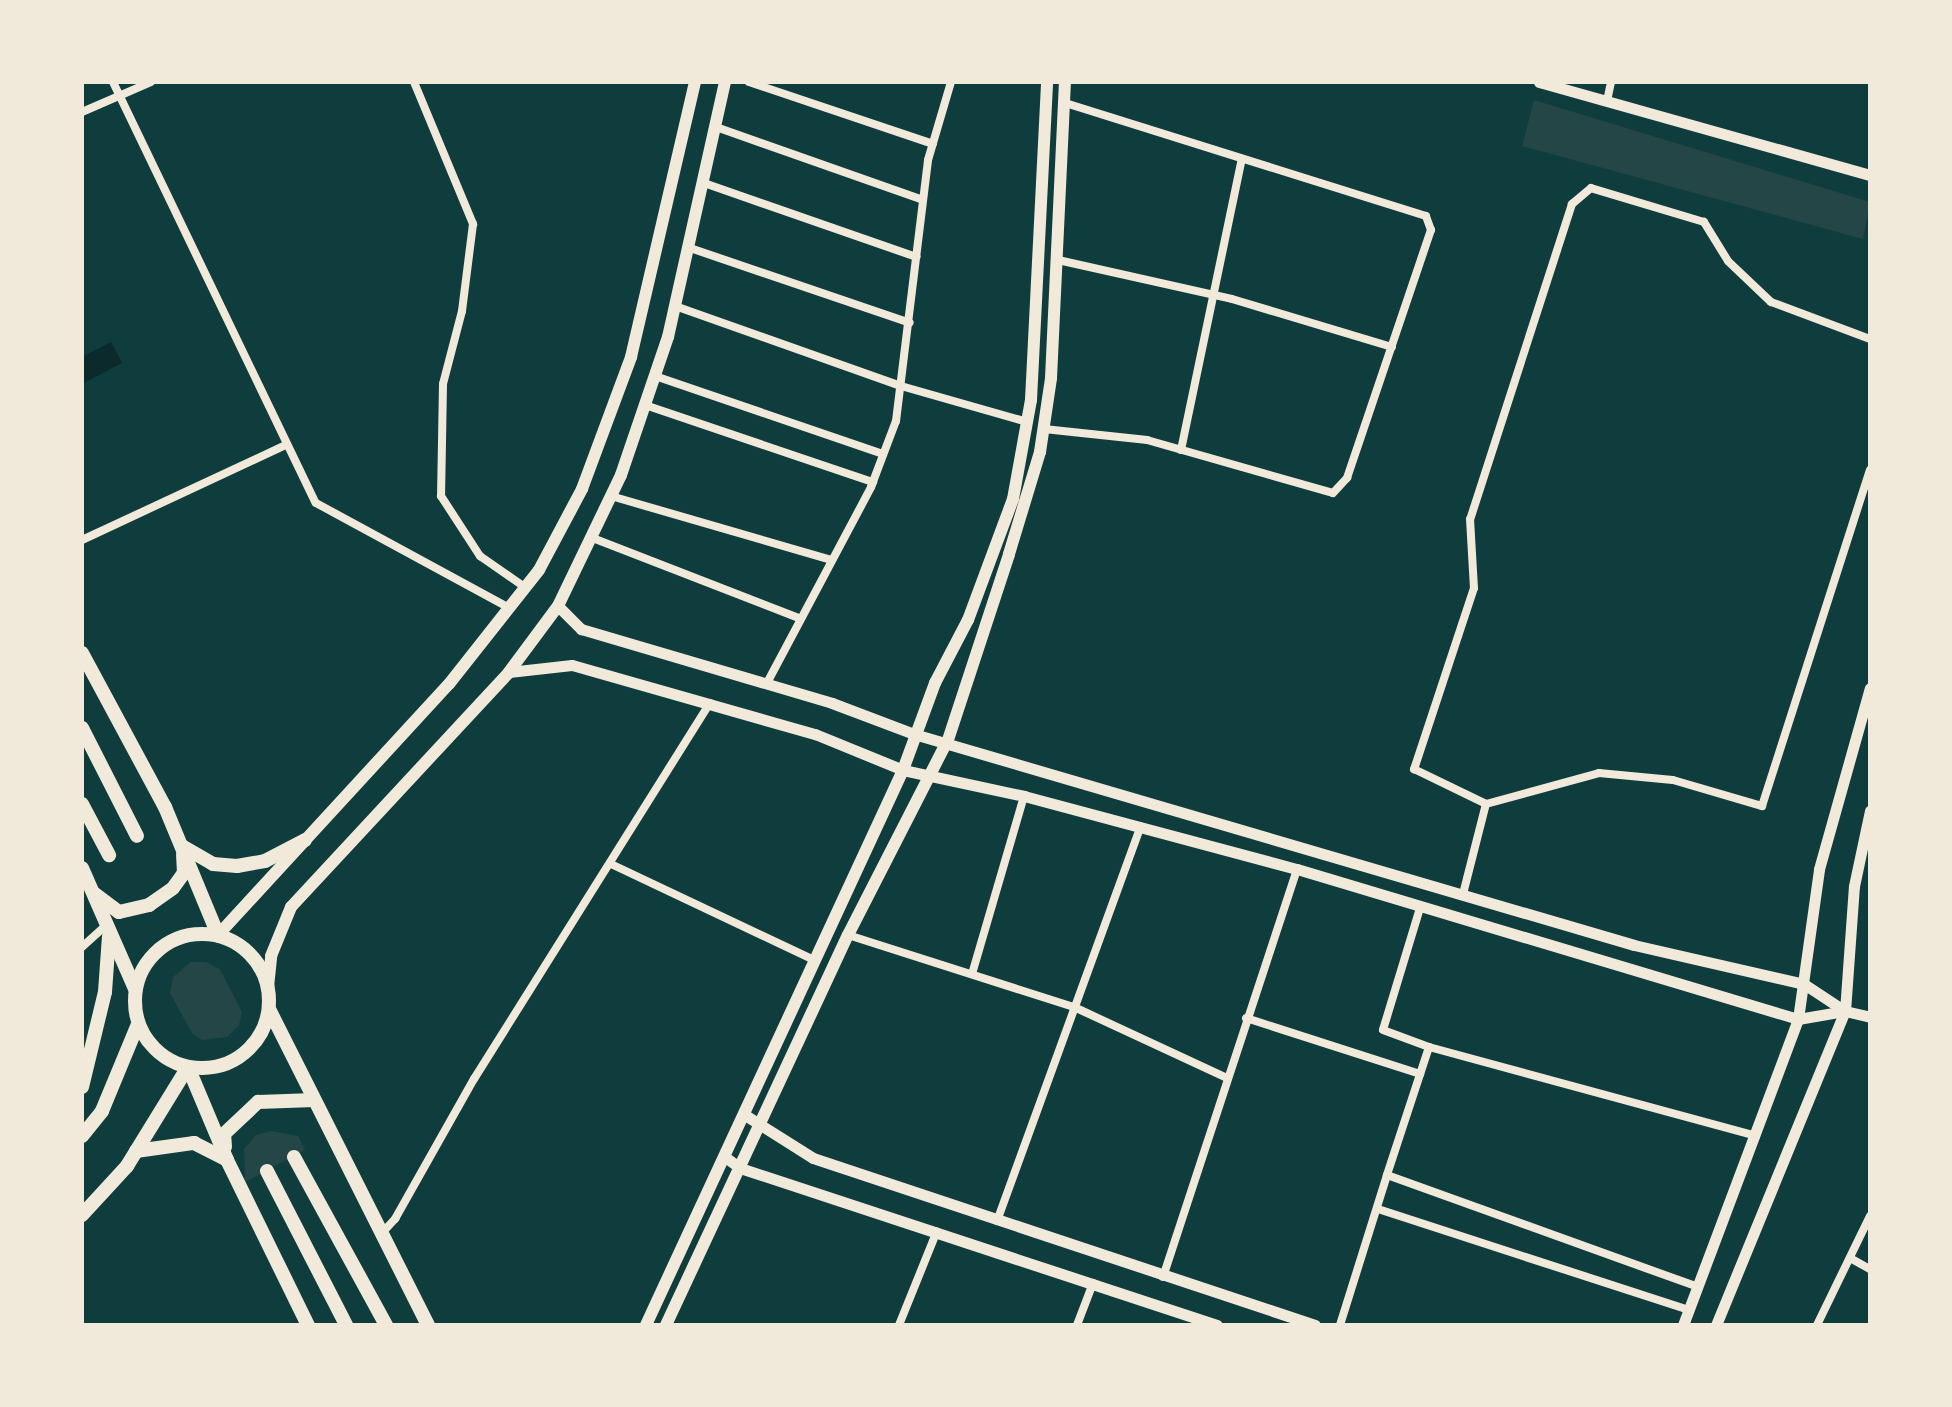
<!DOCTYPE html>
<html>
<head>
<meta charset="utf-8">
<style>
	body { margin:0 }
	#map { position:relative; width:1952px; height:1407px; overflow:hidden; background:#0f3d3e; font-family:Bitter,serif }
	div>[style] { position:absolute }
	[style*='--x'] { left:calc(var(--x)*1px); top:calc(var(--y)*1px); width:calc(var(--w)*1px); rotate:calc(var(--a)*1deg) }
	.green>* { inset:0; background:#244646 }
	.water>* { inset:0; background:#0a2a2b }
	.minor>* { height:8px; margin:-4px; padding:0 4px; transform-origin:4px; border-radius:4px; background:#f1e9da }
	.tertiary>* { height:11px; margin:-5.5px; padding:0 5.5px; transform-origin:5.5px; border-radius:5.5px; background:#f1e9da }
	.secondary>* { height:12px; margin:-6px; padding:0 6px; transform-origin:6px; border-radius:6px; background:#f1e9da }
	.primary>* { height:14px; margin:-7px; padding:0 7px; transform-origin:7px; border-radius:7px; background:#f1e9da }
	.primary>.ring { margin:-7px; padding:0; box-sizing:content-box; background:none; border:14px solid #f1e9da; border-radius:50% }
	.trunk>* { height:14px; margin:-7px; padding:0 7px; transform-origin:7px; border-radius:7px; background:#f1e9da }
	span { translate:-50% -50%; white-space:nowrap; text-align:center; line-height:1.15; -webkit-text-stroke:6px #f1e9da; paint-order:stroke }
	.frame { position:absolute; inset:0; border:84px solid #f1e9da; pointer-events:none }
</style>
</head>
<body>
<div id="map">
	<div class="green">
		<i style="clip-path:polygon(1534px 100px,1870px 202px,1863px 239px,1522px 146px)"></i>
		<i style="clip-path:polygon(191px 962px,206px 962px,220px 969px,242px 1012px,239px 1025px,227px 1037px,202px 1040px,192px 1033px,170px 993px,173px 977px)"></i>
		<i style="clip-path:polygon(271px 1131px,298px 1136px,305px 1150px,245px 1182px,244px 1149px,256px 1135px)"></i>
	</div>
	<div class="water">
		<i style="clip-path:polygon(111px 342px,122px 363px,82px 384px,82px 357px)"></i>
	</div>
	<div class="minor">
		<i style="--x:113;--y:82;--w:467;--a:64.3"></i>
		<i style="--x:316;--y:503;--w:220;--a:28.5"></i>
		<i style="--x:414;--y:82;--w:154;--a:67.4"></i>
		<i style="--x:473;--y:224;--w:88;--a:97.2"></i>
		<i style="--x:462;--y:311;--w:75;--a:104.6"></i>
		<i style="--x:443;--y:384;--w:112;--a:91"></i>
		<i style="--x:441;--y:496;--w:72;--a:57"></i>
		<i style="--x:480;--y:556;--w:56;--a:34.8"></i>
		<i style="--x:749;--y:82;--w:194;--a:18.6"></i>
		<i style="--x:1607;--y:101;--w:19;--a:-78"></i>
		<i style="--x:82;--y:112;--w:75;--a:-23.5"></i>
		<i style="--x:716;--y:127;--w:219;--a:19.4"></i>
		<i style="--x:704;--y:183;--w:225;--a:19.2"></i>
		<i style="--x:690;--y:248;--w:232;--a:18.8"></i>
		<i style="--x:1058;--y:260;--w:178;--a:12.6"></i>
		<i style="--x:1232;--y:299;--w:167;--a:16.7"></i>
		<i style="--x:675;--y:306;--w:240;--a:19.5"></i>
		<i style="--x:901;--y:386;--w:131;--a:15.9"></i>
		<i style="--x:1870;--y:339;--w:106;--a:-159.5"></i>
		<i style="--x:1771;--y:302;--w:59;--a:-136.4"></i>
		<i style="--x:1728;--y:261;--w:46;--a:-121.6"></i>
		<i style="--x:1704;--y:222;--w:118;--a:-163.3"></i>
		<i style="--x:1591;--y:188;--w:25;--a:140"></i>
		<i style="--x:1572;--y:204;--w:331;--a:107.9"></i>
		<i style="--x:1470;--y:519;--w:69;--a:86.7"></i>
		<i style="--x:1474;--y:588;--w:191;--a:108.3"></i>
		<i style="--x:1414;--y:769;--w:80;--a:25.9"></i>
		<i style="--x:1486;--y:804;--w:117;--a:-15.3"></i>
		<i style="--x:1599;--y:773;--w:74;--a:5.4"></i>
		<i style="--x:1673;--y:780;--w:93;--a:16.3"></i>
		<i style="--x:1762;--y:806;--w:353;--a:-72.2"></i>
		<i style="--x:655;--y:376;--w:241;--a:18.9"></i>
		<i style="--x:645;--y:405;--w:241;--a:18.7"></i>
		<i style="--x:1044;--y:429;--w:104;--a:6.1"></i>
		<i style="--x:1147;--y:440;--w:193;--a:15.9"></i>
		<i style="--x:1333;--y:493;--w:21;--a:-47"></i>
		<i style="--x:1347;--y:478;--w:262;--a:-71.3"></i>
		<i style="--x:1431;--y:230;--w:15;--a:-110"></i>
		<i style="--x:1426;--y:216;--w:378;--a:-162.6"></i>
		<i style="--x:1181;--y:450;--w:297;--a:-78.2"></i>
		<i style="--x:611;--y:496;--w:230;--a:16.2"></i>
		<i style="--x:590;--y:537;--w:226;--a:21.2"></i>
		<i style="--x:82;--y:540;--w:225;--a:-25"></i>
		<i style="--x:767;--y:683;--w:222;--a:-62"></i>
		<i style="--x:871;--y:487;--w:71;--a:-69.3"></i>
		<i style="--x:896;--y:421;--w:263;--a:-83"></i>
		<i style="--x:928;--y:160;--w:81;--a:-73.6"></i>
		<i style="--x:611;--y:864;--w:222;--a:25.3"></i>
		<i style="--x:1463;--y:894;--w:93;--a:-75.7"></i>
		<i style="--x:1420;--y:908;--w:127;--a:106.9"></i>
		<i style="--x:1383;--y:1030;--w:49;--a:20.3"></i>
		<i style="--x:1429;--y:1047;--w:135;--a:108.2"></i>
		<i style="--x:1387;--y:1175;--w:328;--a:19.8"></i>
		<i style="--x:848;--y:935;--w:237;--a:17.7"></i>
		<i style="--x:1074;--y:1007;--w:169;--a:24.9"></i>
		<i style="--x:82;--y:947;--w:31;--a:-42"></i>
		<i style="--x:972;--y:974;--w:185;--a:-73.7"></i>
		<i style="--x:1246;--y:1018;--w:183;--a:17.8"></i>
		<i style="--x:1429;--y:1047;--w:339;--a:15.2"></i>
		<i style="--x:1378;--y:1209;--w:327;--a:18"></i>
		<i style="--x:997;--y:1221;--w:420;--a:-70"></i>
		<i style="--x:381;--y:1234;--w:21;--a:-47"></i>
		<i style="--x:395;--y:1219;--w:161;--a:-60.6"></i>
		<i style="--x:474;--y:1079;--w:444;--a:-57.9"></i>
		<i style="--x:1850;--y:1258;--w:23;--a:29"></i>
		<i style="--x:1163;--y:1277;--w:429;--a:-71.8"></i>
		<i style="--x:899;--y:1325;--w:101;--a:-68"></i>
		<i style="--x:1077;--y:1325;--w:45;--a:-69.1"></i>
		<i style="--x:1340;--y:1325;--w:157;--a:-72.6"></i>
		<i style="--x:1817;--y:1325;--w:121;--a:-64.1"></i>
	</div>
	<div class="tertiary">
		<i style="--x:1539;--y:82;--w:344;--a:15.7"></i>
		<i style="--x:558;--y:606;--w:33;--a:45"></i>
		<i style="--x:581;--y:629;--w:262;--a:16.4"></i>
		<i style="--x:832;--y:703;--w:88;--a:20.7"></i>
		<i style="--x:914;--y:734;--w:750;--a:16.33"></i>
		<i style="--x:1634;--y:945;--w:174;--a:12.9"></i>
		<i style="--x:1804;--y:984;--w:49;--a:33.4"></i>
		<i style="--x:1845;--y:1011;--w:26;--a:13"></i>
		<i style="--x:509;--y:672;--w:63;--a:-6.3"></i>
		<i style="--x:572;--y:665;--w:253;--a:15.9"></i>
		<i style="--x:815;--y:734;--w:95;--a:22.2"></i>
		<i style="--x:903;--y:770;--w:124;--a:12.1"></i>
		<i style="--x:1024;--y:796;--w:283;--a:15"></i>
		<i style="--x:1297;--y:869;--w:523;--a:16.67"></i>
		<i style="--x:1798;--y:1019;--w:48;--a:-9.7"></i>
		<i style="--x:745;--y:1115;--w:80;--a:32.3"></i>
		<i style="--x:813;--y:1158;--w:529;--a:18.4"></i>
		<i style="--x:725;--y:1157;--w:19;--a:36"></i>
		<i style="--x:740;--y:1168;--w:502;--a:18.22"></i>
		<i style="--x:1683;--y:1325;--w:327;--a:-69.4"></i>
		<i style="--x:1798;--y:1019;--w:151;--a:-82"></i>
		<i style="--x:1819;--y:869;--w:188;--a:-74.3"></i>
		<i style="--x:1716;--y:1325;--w:339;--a:-67.7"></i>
		<i style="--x:1845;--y:1011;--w:125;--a:-85.9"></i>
		<i style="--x:1854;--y:886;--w:77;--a:-78"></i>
	</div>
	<div class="secondary">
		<i style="--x:218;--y:935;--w:341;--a:-47.4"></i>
		<i style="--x:449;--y:684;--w:145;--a:-51.7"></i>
		<i style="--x:539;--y:570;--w:92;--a:-62"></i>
		<i style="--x:582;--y:489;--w:141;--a:-69.6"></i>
		<i style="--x:631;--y:357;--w:282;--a:-76.9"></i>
		<i style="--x:268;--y:987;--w:31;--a:-84"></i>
		<i style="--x:271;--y:956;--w:53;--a:-67.8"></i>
		<i style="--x:291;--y:907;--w:321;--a:-47.1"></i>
		<i style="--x:509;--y:672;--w:82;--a:-53.4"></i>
		<i style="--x:558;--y:606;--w:145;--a:-64.3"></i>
		<i style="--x:621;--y:475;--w:146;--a:-71.2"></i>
		<i style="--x:668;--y:337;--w:261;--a:-77.4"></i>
		<i style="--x:646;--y:1325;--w:612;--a:-65.15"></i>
		<i style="--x:903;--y:770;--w:93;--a:-69.8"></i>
		<i style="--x:935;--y:683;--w:71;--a:-62.4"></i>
		<i style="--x:968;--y:620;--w:129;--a:-69.6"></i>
		<i style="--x:1013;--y:499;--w:101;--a:-79.7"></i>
		<i style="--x:1031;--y:400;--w:318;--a:-87.1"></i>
		<i style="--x:666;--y:1325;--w:430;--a:-65"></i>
		<i style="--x:848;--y:935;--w:219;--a:-62.9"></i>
		<i style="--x:948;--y:740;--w:196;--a:-71.8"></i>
		<i style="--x:1009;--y:554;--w:107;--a:-73.1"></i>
		<i style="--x:1040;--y:452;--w:75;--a:-81.5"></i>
		<i style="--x:1051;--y:378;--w:296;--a:-87.3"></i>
	</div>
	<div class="primary">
		<i class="ring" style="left:135px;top:934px;width:120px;height:120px"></i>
		<i style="--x:82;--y:1136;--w:32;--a:-51"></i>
		<i style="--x:102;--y:1111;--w:94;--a:-67.5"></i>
		<i style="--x:82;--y:1215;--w:67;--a:-47.4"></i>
		<i style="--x:127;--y:1166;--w:116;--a:-58.4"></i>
	</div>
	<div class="trunk">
		<i style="--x:82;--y:653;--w:175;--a:61.7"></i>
		<i style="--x:165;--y:807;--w:139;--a:67.5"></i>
		<i style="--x:82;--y:728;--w:121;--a:63"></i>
		<i style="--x:82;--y:804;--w:58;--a:62.1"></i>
		<i style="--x:182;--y:846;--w:36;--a:30"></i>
		<i style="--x:213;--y:864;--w:24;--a:5"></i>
		<i style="--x:237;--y:866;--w:28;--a:-10"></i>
		<i style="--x:265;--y:861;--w:45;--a:-27.7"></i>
		<i style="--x:82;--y:868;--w:132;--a:66.3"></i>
		<i style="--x:95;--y:894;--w:30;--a:37"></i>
		<i style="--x:119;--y:912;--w:31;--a:-13"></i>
		<i style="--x:149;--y:905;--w:29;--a:-35"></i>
		<i style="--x:173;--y:888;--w:19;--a:-54"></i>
		<i style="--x:184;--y:873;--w:18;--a:-93"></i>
		<i style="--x:269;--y:1009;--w:354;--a:63.3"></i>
		<i style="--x:188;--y:1067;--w:101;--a:67.2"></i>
		<i style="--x:227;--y:1160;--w:184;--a:63.9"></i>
		<i style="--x:82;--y:1087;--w:98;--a:-76.4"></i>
		<i style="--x:105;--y:992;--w:56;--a:-85.9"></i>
		<i style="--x:225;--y:1147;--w:13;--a:-94"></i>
		<i style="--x:224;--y:1134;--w:47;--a:-43.3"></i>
		<i style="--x:258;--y:1102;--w:56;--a:-2"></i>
		<i style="--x:136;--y:1151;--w:59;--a:-7.9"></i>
		<i style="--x:194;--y:1143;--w:37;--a:27"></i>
		<i style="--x:294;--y:1157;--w:192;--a:61.3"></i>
		<i style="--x:267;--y:1171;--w:173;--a:62.8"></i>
	</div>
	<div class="frame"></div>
</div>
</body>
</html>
